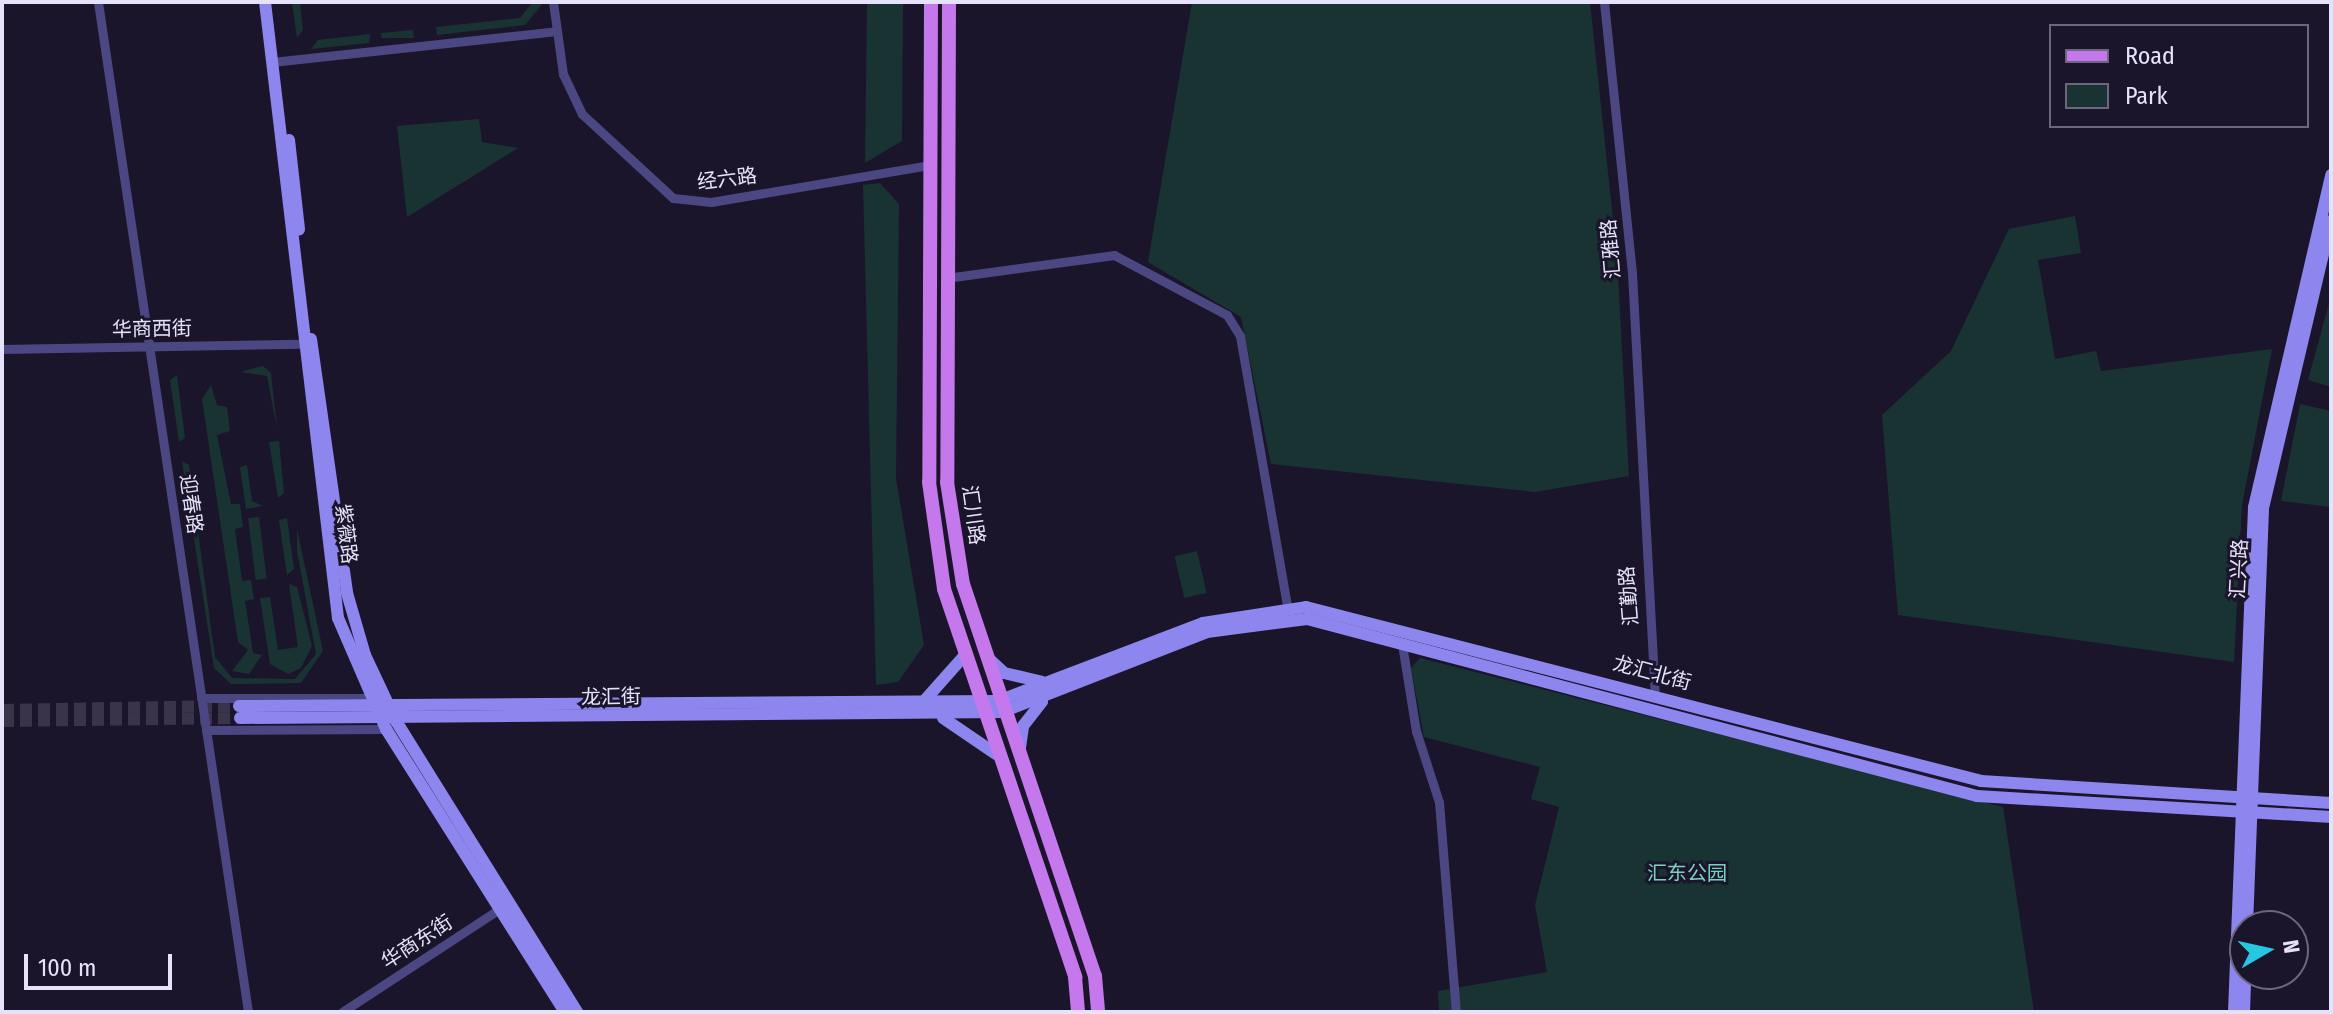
<!DOCTYPE html>
<html>
<head>
<meta charset="utf-8">
<style>
	body { margin:0 }
	#map { position:relative; width:2333px; height:1014px; overflow:hidden; background:#1a152a; font-family:"Fira Sans Condensed","Noto Sans SC",sans-serif }
	div>[style] { position:absolute }
	[style*='--x'] { left:calc(var(--x)*1px); top:calc(var(--y)*1px); width:calc(var(--w)*1px); rotate:calc(var(--a)*1deg) }
	.green>* { inset:0; background:#193333; transform-origin:0 0 }
	.secondary-tunnel>* { height:12px; margin-top:-6px; transform-origin:0; background:repeating-linear-gradient(90deg,#393449 0 12px,transparent 0 18px) }
	.street>* { height:9px; margin:-4.5px; padding:0 4.5px; transform-origin:4.5px; border-radius:4.5px; background:#4b4782 }
	.secondary>* { height:12px; margin:-6px; padding:0 6px; transform-origin:6px; border-radius:6px; background:#8c86ee }
	.primary>* { height:14px; margin:-7px; padding:0 7px; transform-origin:7px; border-radius:7px; background:#c577ec }
	span { translate:-50% -50%; white-space:nowrap; text-align:center; line-height:1.15; -webkit-text-stroke:6px #1a152a; paint-order:stroke }
	.street-label { font-size:20px; color:#e6e2fb }
	.park-label { font-size:20px; color:#76d3bf }
	.frame { position:absolute; inset:0; border:4px solid #e6e2fb; pointer-events:none }
	.legend { position:absolute; left:2049px; top:24px; width:260px; height:104px; box-sizing:border-box; background:#1a152a; border:2px solid #6c677e; margin:0; padding:10px 14px; list-style:none; font-size:24px; color:#e6e2fb }
	.legend li { display:flex; align-items:center; gap:16px; height:40px }
	.legend b { width:40px; border:2px solid #6c677e }
	.north { position:absolute; left:2229px; top:910px; width:80px; height:80px; box-sizing:border-box; background:#1a152a; border:2px solid #6c677e; border-radius:50%; rotate:81deg; font-size:22px; font-weight:700; line-height:32px; text-align:center; color:#e6e2fb }
	.north::after { content:''; display:block; margin:auto; width:28px; height:36px; background:#27c7e1; clip-path:polygon(50% 0,100% 100%,50% 72%,0 100%) }
	.scale { position:absolute; left:24px; top:954px; width:148px; height:36px; box-sizing:border-box; border:4px solid #e6e2fb; border-top:0; padding-left:10px; font-size:24px; line-height:28px; white-space:nowrap; color:#e6e2fb; -webkit-text-stroke:6px #1a152a; paint-order:stroke }
</style>
</head>
<body>
<div id="map">
	<div class="green">
		<i style="clip-path:polygon(292px 2px,300px 2px,303px 30px,297px 38px)"></i>
		<i style="clip-path:polygon(533px 2px,544px 2px,525px 25px,437px 35px,436px 27px,520px 18px)"></i>
		<i style="clip-path:polygon(867px 2px,903px 2px,902px 141px,865px 163px)"></i>
		<i style="clip-path:polygon(1192px 2px,1590px 2px,1617px 257px,1629px 476px,1535px 492px,1271px 464px,1241px 317px,1148px 262px)"></i>
		<i style="clip-path:polygon(413px 30px,414px 38px,382px 38px,381px 33px)"></i>
		<i style="clip-path:polygon(370px 34px,369px 43px,311px 49px,318px 40px)"></i>
		<i style="clip-path:polygon(479px 119px,482px 142px,518px 148px,407px 217px,397px 126px)"></i>
		<i style="clip-path:polygon(880px 183px,899px 204px,896px 479px,924px 645px,898px 682px,876px 685px,863px 185px)"></i>
		<i style="clip-path:polygon(2075px 216px,2081px 253px,2038px 260px,2055px 359px,2096px 351px,2101px 371px,2272px 349px,2242px 505px,2234px 662px,1898px 615px,1882px 415px,1951px 351px,2009px 229px)"></i>
		<i style="clip-path:polygon(2331px 296px,2331px 387px,2308px 380px)"></i>
		<i style="clip-path:polygon(263px 366px,271px 373px,277px 428px,267px 376px,240px 372px)"></i>
		<i style="clip-path:polygon(177px 375px,185px 438px,179px 442px,170px 380px)"></i>
		<i style="clip-path:polygon(211px 385px,217px 405px,227px 407px,230px 431px,217px 435px,231px 504px,240px 504px,243px 527px,235px 529px,242px 581px,251px 580px,254px 599px,245px 601px,253px 653px,262px 655px,249px 674px,232px 671px,248px 650px,238px 642px,202px 399px)"></i>
		<i style="clip-path:polygon(2300px 404px,2331px 411px,2331px 507px,2281px 501px)"></i>
		<i style="clip-path:polygon(279px 441px,284px 493px,278px 498px,269px 442px)"></i>
		<i style="clip-path:polygon(182px 461px,189px 465px,215px 657px,232px 678px,295px 679px,316px 654px,297px 551px,297px 529px,323px 651px,301px 683px,231px 684px,214px 668px)"></i>
		<i style="clip-path:polygon(247px 465px,252px 501px,263px 506px,246px 509px,240px 467px)"></i>
		<i style="left:259px;top:517px;width:62px;height:11px;rotate:83deg"></i>
		<i style="clip-path:polygon(287px 518px,294px 569px,287px 575px,279px 520px)"></i>
		<i style="left:1197px;top:551px;width:43px;height:23px;rotate:77deg"></i>
		<i style="clip-path:polygon(289px 584px,297px 587px,312px 646px,301px 668px,288px 674px,270px 664px,260px 598px,270px 597px,278px 650px,298px 647px)"></i>
		<i style="clip-path:polygon(1420px 658px,2003px 807px,2034px 1012px,1439px 1012px,1438px 991px,1547px 972px,1535px 905px,1559px 807px,1531px 799px,1540px 767px,1424px 737px,1411px 668px)"></i>
	</div>
	<div class="secondary-tunnel">
		<i style="--x:2;--y:710;--w:237;--a:-1"></i>
		<i style="--x:2;--y:721;--w:238;--a:-0.7"></i>
	</div>
	<div class="street">
		<i style="--x:98;--y:2;--w:1021;--a:81.55"></i>
		<i style="--x:553;--y:2;--w:73;--a:82.1"></i>
		<i style="--x:563;--y:74;--w:44;--a:64.6"></i>
		<i style="--x:582;--y:114;--w:124;--a:42.7"></i>
		<i style="--x:673;--y:198;--w:38;--a:6"></i>
		<i style="--x:711;--y:202;--w:221;--a:-9.6"></i>
		<i style="--x:1604;--y:2;--w:272;--a:84.1"></i>
		<i style="--x:1632;--y:273;--w:422;--a:86.9"></i>
		<i style="--x:272;--y:62;--w:286;--a:-6.2"></i>
		<i style="--x:946;--y:278;--w:170;--a:-7.8"></i>
		<i style="--x:1114;--y:255;--w:128;--a:28"></i>
		<i style="--x:1227;--y:315;--w:25;--a:58"></i>
		<i style="--x:1240;--y:336;--w:274;--a:80.1"></i>
		<i style="--x:2;--y:349;--w:301;--a:-1"></i>
		<i style="--x:1402;--y:644;--w:88;--a:80.9"></i>
		<i style="--x:1416;--y:731;--w:75;--a:72.1"></i>
		<i style="--x:1439;--y:802;--w:211;--a:85.4"></i>
		<i style="--x:201;--y:698;--w:168;--a:0"></i>
		<i style="--x:206;--y:730;--w:180;--a:-0.3"></i>
		<i style="--x:342;--y:1012;--w:194;--a:-33.2"></i>
	</div>
	<div class="secondary">
		<i style="--x:265;--y:2;--w:620;--a:83.24"></i>
		<i style="--x:338;--y:618;--w:121;--a:66.6"></i>
		<i style="--x:386;--y:729;--w:335;--a:57.7"></i>
		<i style="--x:289;--y:140;--w:90;--a:83.6"></i>
		<i style="--x:311;--y:339;--w:257;--a:81.9"></i>
		<i style="--x:347;--y:593;--w:65;--a:73.8"></i>
		<i style="--x:365;--y:655;--w:73;--a:64.8"></i>
		<i style="--x:396;--y:721;--w:343;--a:58.1"></i>
		<i style="--x:988;--y:658;--w:22;--a:43"></i>
		<i style="--x:1004;--y:673;--w:39;--a:13"></i>
		<i style="--x:925;--y:700;--w:60;--a:-48.4"></i>
		<i style="--x:239;--y:706;--w:759;--a:-0.38"></i>
		<i style="--x:998;--y:701;--w:219;--a:-20.8"></i>
		<i style="--x:1203;--y:623;--w:104;--a:-8.8"></i>
		<i style="--x:1306;--y:607;--w:697;--a:14.45"></i>
		<i style="--x:1981;--y:781;--w:351;--a:3.6"></i>
		<i style="--x:240;--y:718;--w:762;--a:-0.45"></i>
		<i style="--x:1002;--y:712;--w:220;--a:-21.3"></i>
		<i style="--x:1207;--y:632;--w:101;--a:-7.4"></i>
		<i style="--x:1307;--y:619;--w:693;--a:14.8"></i>
		<i style="--x:1977;--y:796;--w:355;--a:3.4"></i>
		<i style="--x:943;--y:718;--w:64;--a:34.2"></i>
		<i style="--x:1020;--y:748;--w:22;--a:-82"></i>
		<i style="--x:1023;--y:726;--w:31;--a:-52"></i>
		<i style="--x:2247;--y:926;--w:418;--a:-87.8"></i>
		<i style="--x:2263;--y:508;--w:295;--a:-76.7"></i>
		<i style="--x:2234;--y:1012;--w:505;--a:-87.73"></i>
		<i style="--x:2254;--y:507;--w:341;--a:-76.9"></i>
		<i style="--x:2244;--y:1012;--w:38;--a:-88"></i>
	</div>
	<div class="primary">
		<i style="--x:931;--y:2;--w:480;--a:90.2"></i>
		<i style="--x:929;--y:482;--w:108;--a:82"></i>
		<i style="--x:944;--y:589;--w:410;--a:71.3"></i>
		<i style="--x:1075;--y:977;--w:35;--a:85"></i>
		<i style="--x:949;--y:2;--w:480;--a:90.2"></i>
		<i style="--x:947;--y:482;--w:103;--a:81.1"></i>
		<i style="--x:963;--y:584;--w:414;--a:71.4"></i>
		<i style="--x:1095;--y:976;--w:36;--a:85"></i>
	</div>
	<div class="street-label">
		<span style="left:727px;top:179px;rotate:-7deg">经六路</span>
		<span style="left:1611px;top:249px;rotate:-95deg">汇雅路</span>
		<span style="left:152px;top:329px;rotate:-1deg">华商西街</span>
		<span style="left:191px;top:504px;rotate:82deg">迎春路</span>
		<span style="left:973px;top:515px;rotate:82deg">汇川路</span>
		<span style="left:346px;top:534px;rotate:83deg">紫薇路</span>
		<span style="left:2239px;top:569px;rotate:-87deg">汇兴路</span>
		<span style="left:1629px;top:596px;rotate:-95deg">汇勤路</span>
		<span style="left:1652px;top:673px;rotate:15deg">龙汇北街</span>
		<span style="left:611px;top:697px;rotate:-1deg">龙汇街</span>
		<span style="left:417px;top:942px;rotate:-33deg">华商东街</span>
	</div>
	<div class="park-label">
		<span style="left:1687px;top:873px">汇东公园</span>
	</div>
	<div class="frame"></div>
	<ul class="legend">
	<li><b style="height:10px;background:#c577ec"></b>Road</li>
	<li><b style="height:22px;background:#193333"></b>Park</li>
	</ul>
	<div class="north">N</div>
	<div class="scale">100 m</div>
</div>
</body>
</html>
